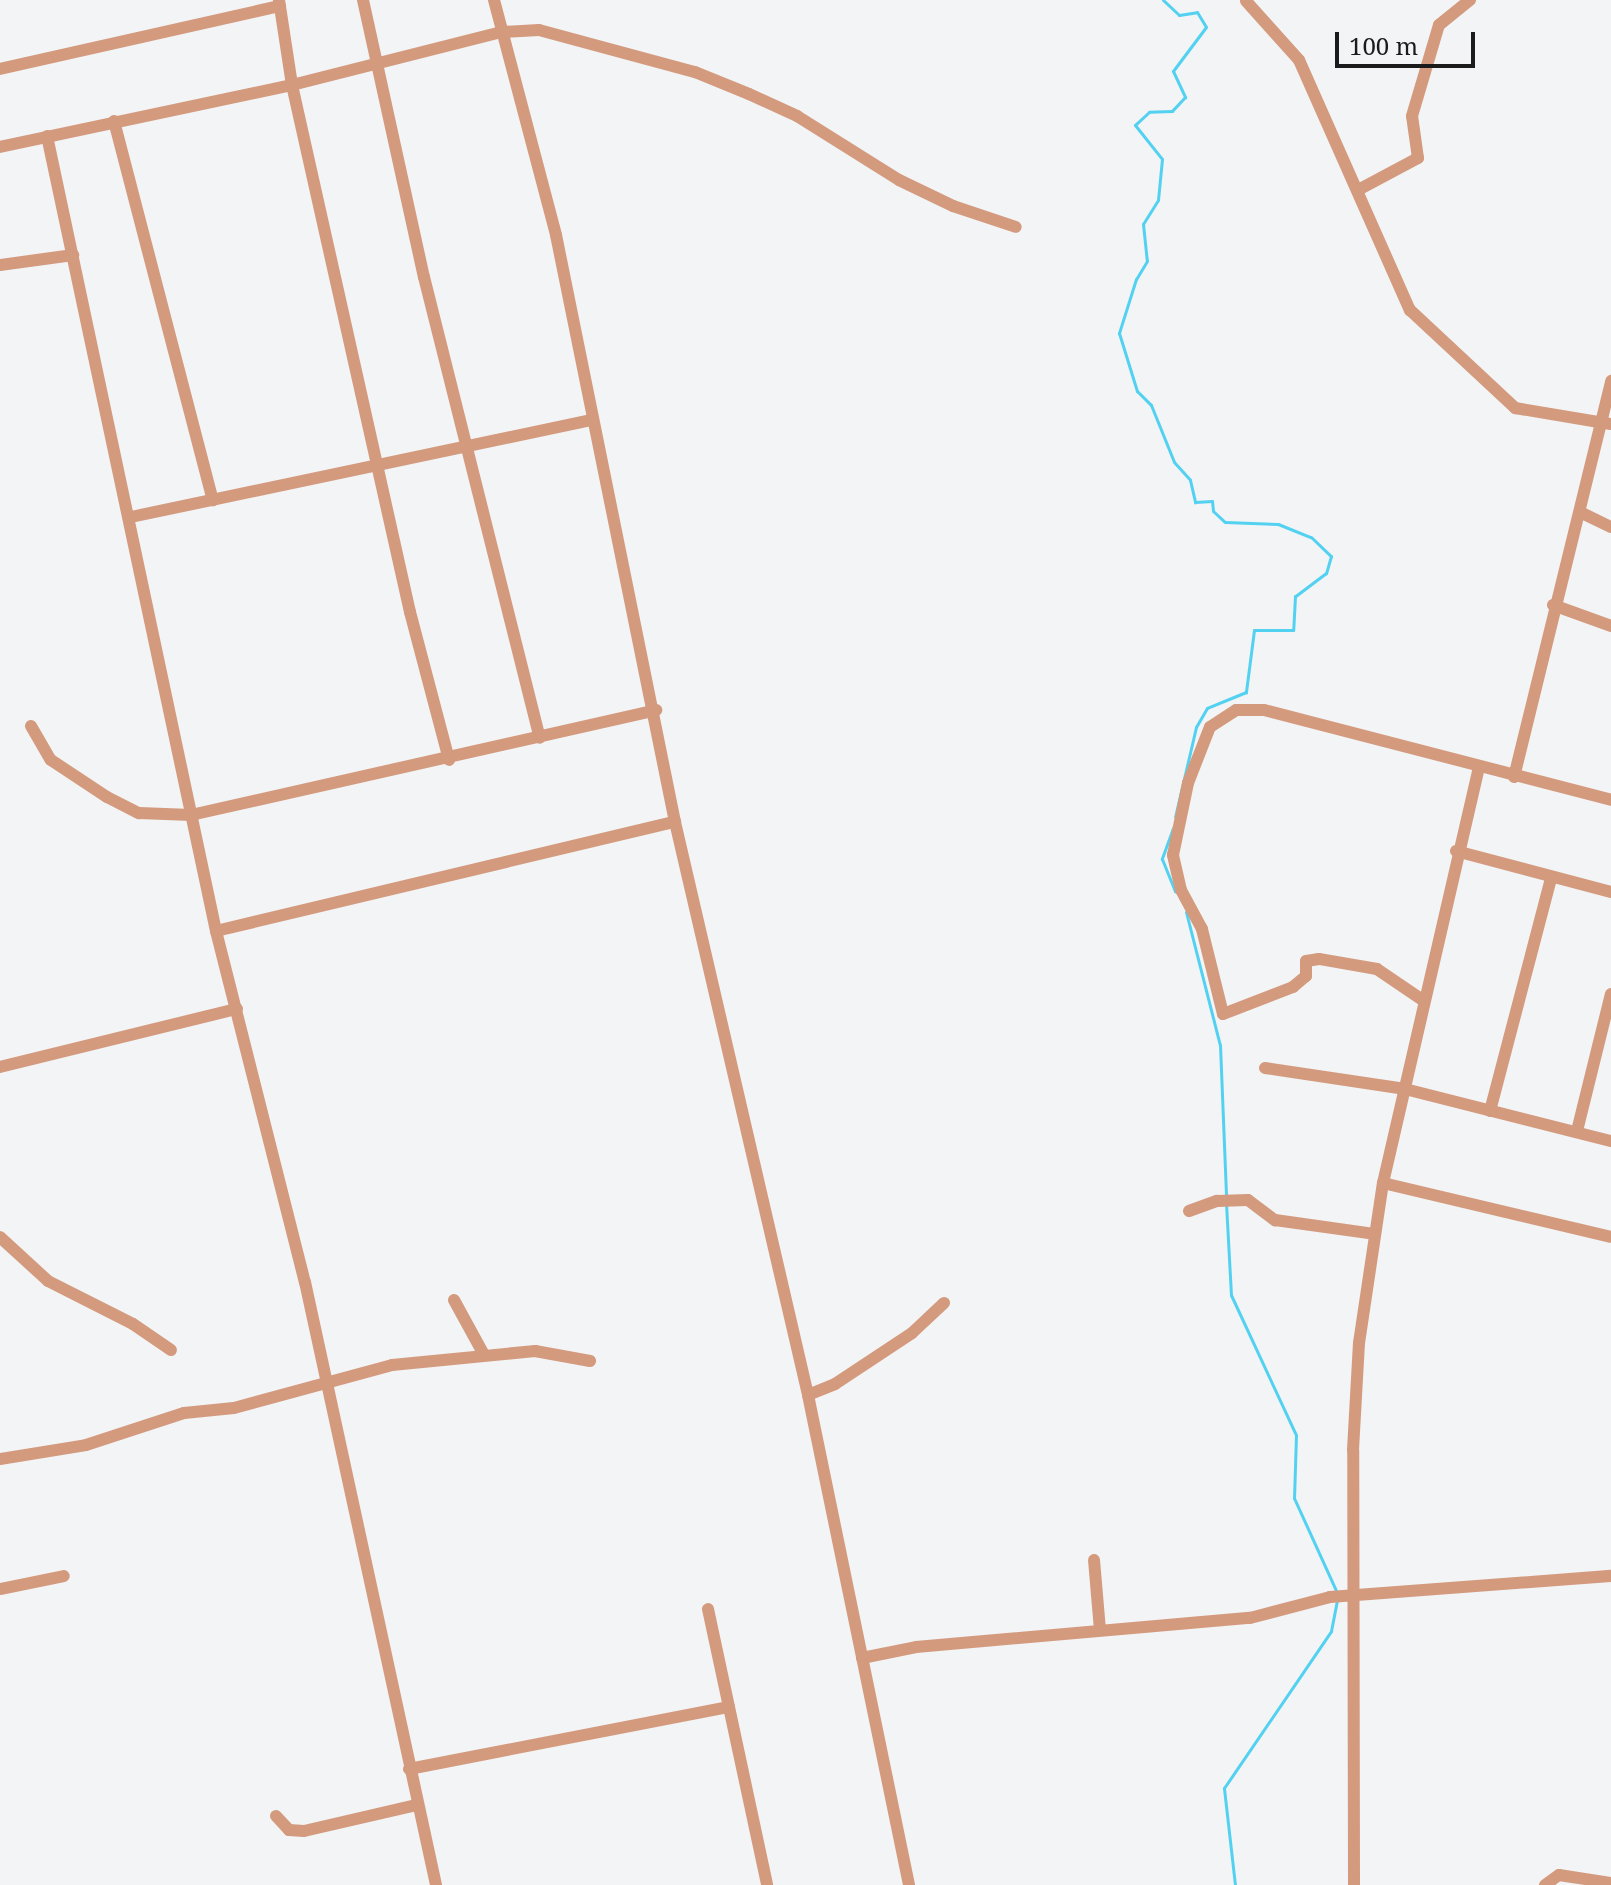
<!DOCTYPE html>
<html>
<head>
<meta charset="utf-8">
<style>
	body { margin:0 }
	#map { position:relative; width:1611px; height:1885px; overflow:hidden; background:#f2f4f6; font-family:"Noto Serif",serif }
	div>[style] { position:absolute }
	[style*='--x'] { left:calc(var(--x)*1px); top:calc(var(--y)*1px); width:calc(var(--w)*1px); rotate:calc(var(--a)*1deg) }
	.stream>* { height:3px; margin:-1.5px; padding:0 1.5px; transform-origin:1.5px; border-radius:1.5px; background:#53d1f1 }
	.minor>* { height:12px; margin:-6px; padding:0 6px; transform-origin:6px; border-radius:6px; background:#d49a7e }
	span { translate:-50% -50%; white-space:nowrap; text-align:center; line-height:1.15; -webkit-text-stroke:6px #f2f4f6; paint-order:stroke }
	.scale { position:absolute; left:1335px; top:32px; width:140px; height:36px; box-sizing:border-box; border:4px solid #1b1b1c; border-top:0; padding-left:10px; font-size:24px; line-height:28px; white-space:nowrap; color:#1b1b1c; -webkit-text-stroke:6px #f2f4f6; paint-order:stroke }
</style>
</head>
<body>
<div id="map">
	<div class="stream">
		<i style="--x:1163;--y:0;--w:22;--a:43"></i>
		<i style="--x:1179;--y:15;--w:18;--a:-9"></i>
		<i style="--x:1197;--y:12;--w:17;--a:59"></i>
		<i style="--x:1206;--y:27;--w:55;--a:126.9"></i>
		<i style="--x:1173;--y:71;--w:29;--a:65"></i>
		<i style="--x:1185;--y:97;--w:19;--a:133"></i>
		<i style="--x:1172;--y:111;--w:23;--a:178"></i>
		<i style="--x:1149;--y:112;--w:19;--a:137"></i>
		<i style="--x:1135;--y:125;--w:43;--a:51.5"></i>
		<i style="--x:1162;--y:159;--w:41;--a:95.6"></i>
		<i style="--x:1158;--y:200;--w:28;--a:122"></i>
		<i style="--x:1143;--y:224;--w:37;--a:84"></i>
		<i style="--x:1147;--y:261;--w:21;--a:121"></i>
		<i style="--x:1136;--y:279;--w:57;--a:107.5"></i>
		<i style="--x:1119;--y:333;--w:61;--a:72.8"></i>
		<i style="--x:1137;--y:391;--w:20;--a:45"></i>
		<i style="--x:1151;--y:405;--w:61;--a:68"></i>
		<i style="--x:1174;--y:462;--w:24;--a:48"></i>
		<i style="--x:1190;--y:480;--w:23;--a:77"></i>
		<i style="--x:1195;--y:502;--w:17;--a:-3"></i>
		<i style="--x:1212;--y:501;--w:10;--a:84"></i>
		<i style="--x:1213;--y:511;--w:16;--a:43"></i>
		<i style="--x:1225;--y:522;--w:53;--a:2.2"></i>
		<i style="--x:1278;--y:524;--w:35;--a:22"></i>
		<i style="--x:1311;--y:537;--w:28;--a:44"></i>
		<i style="--x:1331;--y:556;--w:18;--a:106"></i>
		<i style="--x:1326;--y:573;--w:39;--a:143"></i>
		<i style="--x:1295;--y:596;--w:34;--a:93"></i>
		<i style="--x:1293;--y:630;--w:39;--a:180"></i>
		<i style="--x:1254;--y:630;--w:63;--a:97.4"></i>
		<i style="--x:1246;--y:692;--w:42;--a:157.7"></i>
		<i style="--x:1207;--y:708;--w:22;--a:120"></i>
		<i style="--x:1196;--y:727;--w:92;--a:103.1"></i>
		<i style="--x:1173;--y:828;--w:33;--a:110"></i>
		<i style="--x:1162;--y:859;--w:35;--a:68"></i>
		<i style="--x:1186;--y:912;--w:137;--a:75.7"></i>
		<i style="--x:1220;--y:1045;--w:150;--a:87.7"></i>
		<i style="--x:1226;--y:1203;--w:92;--a:86.9"></i>
		<i style="--x:1231;--y:1295;--w:154;--a:65.1"></i>
		<i style="--x:1296;--y:1435;--w:63;--a:91.8"></i>
		<i style="--x:1294;--y:1498;--w:104;--a:65.6"></i>
		<i style="--x:1235;--y:1885;--w:98;--a:-96.5"></i>
		<i style="--x:1224;--y:1788;--w:190;--a:-55.7"></i>
		<i style="--x:1331;--y:1631;--w:31;--a:-79"></i>
	</div>
	<div class="minor">
		<i style="--x:279;--y:0;--w:86;--a:81.3"></i>
		<i style="--x:292;--y:85;--w:540;--a:77.38"></i>
		<i style="--x:410;--y:612;--w:153;--a:75.2"></i>
		<i style="--x:363;--y:0;--w:284;--a:77.6"></i>
		<i style="--x:424;--y:277;--w:475;--a:75.9"></i>
		<i style="--x:494;--y:0;--w:243;--a:75.2"></i>
		<i style="--x:556;--y:235;--w:599;--a:78.54"></i>
		<i style="--x:675;--y:822;--w:588;--a:76.93"></i>
		<i style="--x:808;--y:1395;--w:500;--a:78.35"></i>
		<i style="--x:1246;--y:1;--w:79;--a:48.1"></i>
		<i style="--x:1299;--y:60;--w:274;--a:66.1"></i>
		<i style="--x:1410;--y:310;--w:144;--a:43"></i>
		<i style="--x:1515;--y:408;--w:97;--a:9.5"></i>
		<i style="--x:0;--y:69;--w:287;--a:-12.7"></i>
		<i style="--x:114;--y:121;--w:392;--a:75.4"></i>
		<i style="--x:47;--y:136;--w:813;--a:78"></i>
		<i style="--x:216;--y:931;--w:362;--a:75.8"></i>
		<i style="--x:305;--y:1282;--w:617;--a:77.74"></i>
		<i style="--x:0;--y:147;--w:299;--a:-12"></i>
		<i style="--x:292;--y:85;--w:217;--a:-14.2"></i>
		<i style="--x:502;--y:32;--w:37;--a:-3"></i>
		<i style="--x:539;--y:30;--w:162;--a:15.1"></i>
		<i style="--x:695;--y:72;--w:58;--a:22.2"></i>
		<i style="--x:749;--y:94;--w:53;--a:24.6"></i>
		<i style="--x:797;--y:116;--w:120;--a:32.1"></i>
		<i style="--x:899;--y:180;--w:60;--a:25.7"></i>
		<i style="--x:953;--y:206;--w:66;--a:18.4"></i>
		<i style="--x:1358;--y:190;--w:68;--a:-28.1"></i>
		<i style="--x:1418;--y:158;--w:42;--a:-98.1"></i>
		<i style="--x:1412;--y:116;--w:95;--a:-73.5"></i>
		<i style="--x:1439;--y:25;--w:40;--a:-39"></i>
		<i style="--x:0;--y:265;--w:74;--a:-7.8"></i>
		<i style="--x:1580;--y:512;--w:34;--a:26"></i>
		<i style="--x:131;--y:517;--w:471;--a:-11.9"></i>
		<i style="--x:1553;--y:605;--w:62;--a:19.9"></i>
		<i style="--x:31;--y:726;--w:39;--a:60"></i>
		<i style="--x:51;--y:760;--w:67;--a:33.5"></i>
		<i style="--x:107;--y:797;--w:36;--a:27"></i>
		<i style="--x:139;--y:813;--w:52;--a:2.2"></i>
		<i style="--x:191;--y:815;--w:477;--a:-12.7"></i>
		<i style="--x:1514;--y:777;--w:408;--a:-76.2"></i>
		<i style="--x:1456;--y:851;--w:160;--a:14.8"></i>
		<i style="--x:216;--y:931;--w:472;--a:-13.4"></i>
		<i style="--x:1424;--y:1001;--w:57;--a:-145.8"></i>
		<i style="--x:1377;--y:969;--w:59;--a:-170.2"></i>
		<i style="--x:1319;--y:959;--w:13;--a:171"></i>
		<i style="--x:1306;--y:961;--w:15;--a:90"></i>
		<i style="--x:1306;--y:976;--w:17;--a:140"></i>
		<i style="--x:1293;--y:987;--w:75;--a:158.9"></i>
		<i style="--x:1223;--y:1014;--w:88;--a:-103.9"></i>
		<i style="--x:1202;--y:929;--w:44;--a:-118.3"></i>
		<i style="--x:1181;--y:890;--w:36;--a:-103"></i>
		<i style="--x:1173;--y:855;--w:74;--a:-78.2"></i>
		<i style="--x:1188;--y:783;--w:60;--a:-68.6"></i>
		<i style="--x:1210;--y:727;--w:31;--a:-33"></i>
		<i style="--x:1236;--y:710;--w:28;--a:0"></i>
		<i style="--x:1264;--y:710;--w:358;--a:14.5"></i>
		<i style="--x:0;--y:1067;--w:244;--a:-13.8"></i>
		<i style="--x:1265;--y:1068;--w:142;--a:8.5"></i>
		<i style="--x:1405;--y:1089;--w:212;--a:14.2"></i>
		<i style="--x:1490;--y:1111;--w:241;--a:-75.3"></i>
		<i style="--x:1577;--y:1131;--w:141;--a:-76.1"></i>
		<i style="--x:1383;--y:1183;--w:234;--a:13.3"></i>
		<i style="--x:1189;--y:1211;--w:30;--a:-20"></i>
		<i style="--x:1217;--y:1201;--w:31;--a:-2"></i>
		<i style="--x:1248;--y:1200;--w:34;--a:37"></i>
		<i style="--x:1275;--y:1220;--w:100;--a:8"></i>
		<i style="--x:0;--y:1237;--w:65;--a:42.5"></i>
		<i style="--x:48;--y:1281;--w:95;--a:26.8"></i>
		<i style="--x:133;--y:1324;--w:46;--a:34.4"></i>
		<i style="--x:454;--y:1300;--w:60;--a:61.3"></i>
		<i style="--x:808;--y:1395;--w:29;--a:-22"></i>
		<i style="--x:835;--y:1384;--w:92;--a:-33.5"></i>
		<i style="--x:912;--y:1333;--w:44;--a:-43.2"></i>
		<i style="--x:0;--y:1459;--w:87;--a:-9.2"></i>
		<i style="--x:86;--y:1445;--w:103;--a:-18.1"></i>
		<i style="--x:184;--y:1413;--w:50;--a:-5.7"></i>
		<i style="--x:234;--y:1408;--w:164;--a:-15.2"></i>
		<i style="--x:392;--y:1365;--w:144;--a:-5.6"></i>
		<i style="--x:535;--y:1351;--w:56;--a:10.3"></i>
		<i style="--x:1094;--y:1560;--w:70;--a:85.1"></i>
		<i style="--x:0;--y:1589;--w:65;--a:-11.5"></i>
		<i style="--x:708;--y:1609;--w:282;--a:77.9"></i>
		<i style="--x:862;--y:1658;--w:55;--a:-11.5"></i>
		<i style="--x:916;--y:1647;--w:335;--a:-5"></i>
		<i style="--x:1250;--y:1618;--w:83;--a:-14.7"></i>
		<i style="--x:1330;--y:1597;--w:282;--a:-4.3"></i>
		<i style="--x:409;--y:1769;--w:326;--a:-11"></i>
		<i style="--x:276;--y:1816;--w:19;--a:47"></i>
		<i style="--x:289;--y:1830;--w:15;--a:4"></i>
		<i style="--x:304;--y:1831;--w:116;--a:-13"></i>
		<i style="--x:1354;--y:1885;--w:435;--a:-90.1"></i>
		<i style="--x:1353;--y:1450;--w:107;--a:-86.8"></i>
		<i style="--x:1359;--y:1343;--w:162;--a:-81.5"></i>
		<i style="--x:1383;--y:1183;--w:427;--a:-77"></i>
		<i style="--x:1545;--y:1885;--w:17;--a:-36"></i>
		<i style="--x:1559;--y:1875;--w:53;--a:8.7"></i>
	</div>
	<div class="scale">100 m</div>
</div>
</body>
</html>
